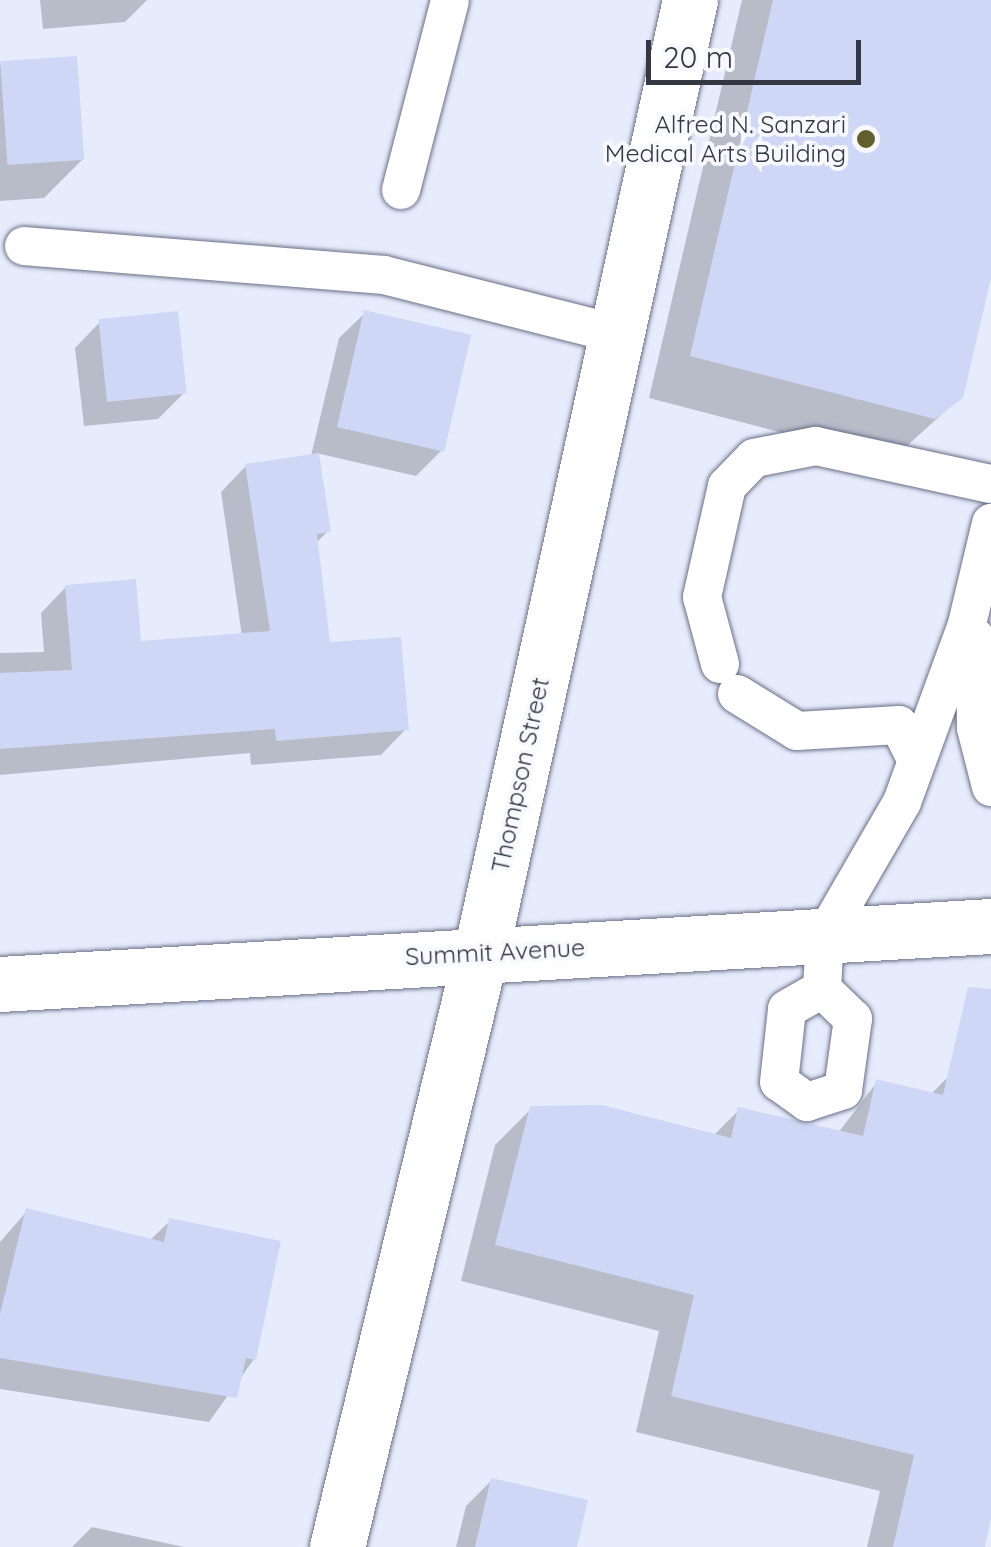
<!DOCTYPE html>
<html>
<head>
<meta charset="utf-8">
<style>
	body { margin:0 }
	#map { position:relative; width:991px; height:1547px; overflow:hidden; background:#e7ecfc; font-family:Quicksand,sans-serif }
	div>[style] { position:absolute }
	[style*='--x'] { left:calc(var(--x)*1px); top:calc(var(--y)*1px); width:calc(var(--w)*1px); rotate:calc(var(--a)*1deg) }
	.shadow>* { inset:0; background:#0003 }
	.building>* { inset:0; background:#cfd7f6; transform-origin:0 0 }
	.roads { filter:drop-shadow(0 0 2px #696f87) drop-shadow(0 0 2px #696f87) }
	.service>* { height:38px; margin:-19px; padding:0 19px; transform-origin:19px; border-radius:19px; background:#fff }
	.minor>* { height:55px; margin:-27.5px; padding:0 27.5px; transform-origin:27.5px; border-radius:27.5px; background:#fff }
	.tertiary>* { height:55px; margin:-27.5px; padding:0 27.5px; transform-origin:27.5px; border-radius:27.5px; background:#fff }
	.dots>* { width:28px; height:28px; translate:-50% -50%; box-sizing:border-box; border:5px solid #f8f9ff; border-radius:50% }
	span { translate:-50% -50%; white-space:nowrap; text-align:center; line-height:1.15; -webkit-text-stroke:8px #f8f9ff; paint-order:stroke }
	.poi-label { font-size:25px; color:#353843 }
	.right { translate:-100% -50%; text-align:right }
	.street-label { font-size:25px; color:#353843 }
	.scale { position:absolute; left:646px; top:40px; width:215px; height:45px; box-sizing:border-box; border:5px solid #353843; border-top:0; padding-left:12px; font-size:30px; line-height:35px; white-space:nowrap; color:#353843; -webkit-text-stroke:8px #f8f9ff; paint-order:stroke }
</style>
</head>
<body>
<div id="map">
	<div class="shadow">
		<i style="clip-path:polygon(40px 0,147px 0,125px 22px,43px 29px)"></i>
		<i style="clip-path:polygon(742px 0,991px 0,991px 267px,961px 397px,890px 461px,649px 398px)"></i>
		<i style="clip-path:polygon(0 64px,83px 159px,44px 198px,0 201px)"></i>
		<i style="clip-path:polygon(365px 313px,442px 450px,416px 476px,316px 453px,328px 531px,315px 544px,327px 644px,406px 729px,381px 755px,251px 765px,250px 753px,0 775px,0 653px,44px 652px,41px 613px,66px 587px,139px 644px,242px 636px,221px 492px,246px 466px,311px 456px,339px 338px)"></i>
		<i style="clip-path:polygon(100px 322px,184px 393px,158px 419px,84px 426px,75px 348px)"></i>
		<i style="clip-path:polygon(949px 1076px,991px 1086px,991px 1508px,982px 1547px,867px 1547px,880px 1491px,636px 1432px,659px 1331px,461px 1281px,495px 1145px,531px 1109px,713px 1136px,739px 1110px,838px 1133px,877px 1082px,930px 1095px)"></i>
		<i style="clip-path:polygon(27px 1211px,149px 1241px,170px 1221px,254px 1359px,209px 1422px,0 1389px,0 1242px)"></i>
		<i style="clip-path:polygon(492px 1480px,573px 1547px,456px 1547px,466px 1506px)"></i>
		<i style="clip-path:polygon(92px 1527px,184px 1547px,72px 1547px)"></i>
	</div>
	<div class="building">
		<i style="clip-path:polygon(773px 0,991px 0,991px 278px,963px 398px,935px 419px,690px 356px)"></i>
		<i style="left:77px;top:56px;width:104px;height:77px;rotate:86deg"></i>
		<i style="left:364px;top:310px;width:110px;height:120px;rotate:13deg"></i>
		<i style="left:178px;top:311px;width:83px;height:80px;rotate:84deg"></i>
		<i style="clip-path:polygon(319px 453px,331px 532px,317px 534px,330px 642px,401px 637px,409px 730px,276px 741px,275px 729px,0 749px,0 673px,72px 670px,65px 585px,136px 579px,141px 641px,270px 631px,245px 464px)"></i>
		<i style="clip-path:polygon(968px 987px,991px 989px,991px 1519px,985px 1547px,893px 1547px,914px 1455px,671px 1396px,694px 1295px,495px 1245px,530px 1106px,602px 1105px,731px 1138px,738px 1107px,863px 1136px,876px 1079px,943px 1095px)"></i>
		<i style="clip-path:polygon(26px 1208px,164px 1242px,169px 1218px,281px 1241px,256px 1360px,246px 1358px,237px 1398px,0 1358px,0 1314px)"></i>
		<i style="clip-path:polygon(491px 1478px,588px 1500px,577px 1547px,475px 1547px)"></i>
	</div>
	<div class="roads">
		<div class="service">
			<i style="--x:401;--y:190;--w:196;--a:-75.5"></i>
			<i style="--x:24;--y:246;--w:361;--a:4.6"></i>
			<i style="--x:384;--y:275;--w:240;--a:14.2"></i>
			<i style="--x:975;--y:637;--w:91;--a:89.4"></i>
			<i style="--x:976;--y:728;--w:61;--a:75.7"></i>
			<i style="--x:720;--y:664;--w:69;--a:-105"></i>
			<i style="--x:702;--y:597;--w:114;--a:-77.3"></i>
			<i style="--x:727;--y:486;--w:39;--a:-46"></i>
			<i style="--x:754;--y:458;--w:63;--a:-11"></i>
			<i style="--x:816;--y:446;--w:179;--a:12.3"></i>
			<i style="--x:737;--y:694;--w:70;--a:31.7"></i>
			<i style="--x:797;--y:731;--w:102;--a:-3.4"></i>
			<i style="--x:899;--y:725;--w:40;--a:63.4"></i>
			<i style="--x:807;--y:1102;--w:38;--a:-18"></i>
			<i style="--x:843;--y:1090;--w:72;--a:-82"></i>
			<i style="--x:853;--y:1019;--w:43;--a:-135.9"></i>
			<i style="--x:822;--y:989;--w:54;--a:-86.8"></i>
			<i style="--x:825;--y:935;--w:154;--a:-59.9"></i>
			<i style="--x:902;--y:802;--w:189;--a:-69.9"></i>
			<i style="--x:967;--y:624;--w:104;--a:-76.6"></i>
			<i style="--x:807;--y:1102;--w:34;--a:-144"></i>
			<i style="--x:779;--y:1082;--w:73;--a:-83.7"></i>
			<i style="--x:787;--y:1009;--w:40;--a:-29.7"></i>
		</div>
		<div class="minor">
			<i style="--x:337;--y:1547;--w:612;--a:-76.4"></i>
			<i style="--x:481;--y:952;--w:975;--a:-77.62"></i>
		</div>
		<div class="tertiary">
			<i style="--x:0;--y:984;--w:993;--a:-3.35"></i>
		</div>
	</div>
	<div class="dots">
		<i style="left:866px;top:139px;background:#625f2c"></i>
	</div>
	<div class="poi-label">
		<span class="right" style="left:846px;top:139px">Alfred N. Sanzari<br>Medical Arts Building</span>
	</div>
	<div class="street-label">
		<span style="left:520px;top:775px;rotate:-78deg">Thompson Street</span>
		<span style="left:495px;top:952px;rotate:-3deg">Summit Avenue</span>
	</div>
	<div class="scale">20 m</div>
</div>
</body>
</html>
